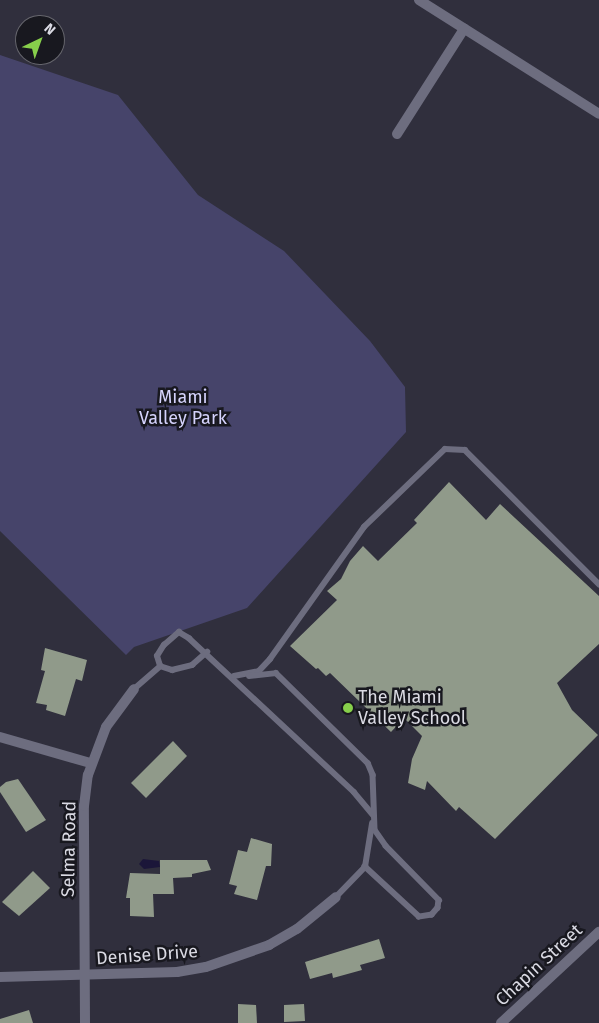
<!DOCTYPE html>
<html>
<head>
<meta charset="utf-8">
<style>
  body { margin:0 }
  #map { position:relative; width:599px; height:1023px; overflow:hidden; background:#302f3d; font-family:"Fira Sans",sans-serif }
  div>[style] { position:absolute }
  .green>* { inset:0; background:#46446a }
  .water>* { inset:0; background:#1b1639 }
  .building>* { inset:0; background:#909a8a }
  .service>* { height:5.5px; margin:-2.75px; padding:0 2.75px; transform-origin:2.75px; border-radius:2.75px; background:#6d6d7f }
  .minor>* { height:10px; margin:-5px; padding:0 5px; transform-origin:5px; border-radius:5px; background:#6d6d7f }
  .dots>* { width:14px; height:14px; translate:-50% -50%; box-sizing:border-box; border:2px solid #18181f; border-radius:50% }
  span { translate:-50% -50%; white-space:nowrap; text-align:center; line-height:1.15; -webkit-text-stroke:5px #18181f; paint-order:stroke }
  .park-label { font-size:18px; color:#d5d3fc }
  .poi-label { font-size:18px; color:#dadae3 }
  .left { translate:0 -50%; text-align:left }
  .street-label { font-size:18px; color:#dadae3 }
  .north { position:absolute; left:15px; top:15px; width:50px; height:50px; box-sizing:border-box; background:#18181f; border:1px solid #66666d; border-radius:50%; rotate:42deg; font-size:14px; font-weight:700; line-height:20px; text-align:center; color:#dadae3 }
  .north::after { content:''; display:block; margin:auto; width:18px; height:22px; background:#87cf4b; clip-path:polygon(50% 0,100% 100%,50% 72%,0 100%) }
</style>
</head>
<body>
<div id="map">
  <div class="green">
    <div style="clip-path:polygon(0 55px,118px 95px,198px 195px,284px 251px,370px 341px,405px 387px,406px 432px,247px 608px,134px 647px,126px 655px,0 531px)"></div>
  </div>
  <div class="water">
    <div style="clip-path:polygon(143px 859px,159px 861px,160px 867px,144px 869px,139px 864px)"></div>
  </div>
  <div class="building">
    <div style="clip-path:polygon(449px 482px,486px 520px,500px 504px,599px 596px,599px 644px,557px 683px,572px 710px,598px 735px,495px 839px,459px 807px,456px 811px,427px 781px,425px 790px,408px 783px,412px 759px,422px 736px,404px 718px,391px 732px,330px 673px,326px 676px,318px 668px,316px 669px,290px 646px,337px 600px,327px 591px,341px 579px,350px 561px,363px 546px,378px 561px,417px 523px,414px 520px)"></div>
    <div style="clip-path:polygon(45px 648px,87px 660px,82px 681px,76px 679px,65px 716px,46px 710px,47px 705px,36px 703px,45px 671px,41px 670px)"></div>
    <div style="clip-path:polygon(173px 741px,187px 756px,146px 798px,131px 783px)"></div>
    <div style="clip-path:polygon(18px 779px,46px 820px,26px 832px,0 792px,0 787px,6px 782px)"></div>
    <div style="clip-path:polygon(251px 838px,272px 844px,271px 866px,266px 866px,257px 900px,234px 894px,237px 886px,229px 884px,238px 850px,247px 852px)"></div>
    <div style="clip-path:polygon(160px 860px,207px 860px,211px 870px,192px 874px,192px 877px,173px 878px,174px 894px,153px 894px,154px 917px,130px 916px,130px 898px,126px 898px,130px 873px,160px 874px)"></div>
    <div style="clip-path:polygon(33px 871px,50px 888px,19px 916px,2px 902px)"></div>
    <div style="clip-path:polygon(379px 939px,385px 958px,360px 965px,362px 970px,333px 978px,332px 973px,310px 979px,305px 962px)"></div>
    <div style="clip-path:polygon(238px 1004px,256px 1005px,257px 1023px,238px 1023px)"></div>
    <div style="clip-path:polygon(304px 1004px,305px 1021px,284px 1022px,284px 1005px)"></div>
    <div style="clip-path:polygon(29px 1010px,33px 1023px,0 1023px,0 1019px)"></div>
  </div>
  <div class="service">
    <div style="left:160px;top:666px;width:10px;rotate:-107deg"></div>
    <div style="left:157px;top:656px;width:13px;rotate:-58deg"></div>
    <div style="left:164px;top:645px;width:20px;rotate:-41deg"></div>
    <div style="left:179px;top:632px;width:12px;rotate:31deg"></div>
    <div style="left:189px;top:638px;width:226px;rotate:43deg"></div>
    <div style="left:354px;top:792px;width:30px;rotate:50deg"></div>
    <div style="left:160px;top:666px;width:13px;rotate:18deg"></div>
    <div style="left:172px;top:670px;width:21px;rotate:-14deg"></div>
    <div style="left:192px;top:665px;width:20px;rotate:-41deg"></div>
    <div style="left:234px;top:676px;width:25px;rotate:-11deg"></div>
    <div style="left:259px;top:671px;width:16px;rotate:-47deg"></div>
    <div style="left:270px;top:659px;width:162px;rotate:-54.5deg"></div>
    <div style="left:364px;top:527px;width:112px;rotate:-43.9deg"></div>
    <div style="left:445px;top:449px;width:20px;rotate:3deg"></div>
    <div style="left:465px;top:450px;width:190px;rotate:45deg"></div>
    <div style="left:249px;top:676px;width:27px;rotate:-6deg"></div>
    <div style="left:276px;top:673px;width:129px;rotate:44.4deg"></div>
    <div style="left:368px;top:763px;width:13px;rotate:67deg"></div>
    <div style="left:373px;top:775px;width:55px;rotate:87.9deg"></div>
    <div style="left:375px;top:830px;width:19px;rotate:55deg"></div>
    <div style="left:386px;top:846px;width:76px;rotate:45.5deg"></div>
    <div style="left:439px;top:900px;width:8px;rotate:97deg"></div>
    <div style="left:438px;top:908px;width:9px;rotate:131deg"></div>
    <div style="left:432px;top:915px;width:13px;rotate:171deg"></div>
    <div style="left:419px;top:917px;width:74px;rotate:-137.2deg"></div>
    <div style="left:134px;top:689px;width:35px;rotate:-41deg"></div>
    <div style="left:336px;top:897px;width:42px;rotate:-46deg"></div>
    <div style="left:365px;top:867px;width:44px;rotate:-80.8deg"></div>
  </div>
  <div class="minor">
    <div style="left:419px;top:0;width:213px;rotate:32.3deg"></div>
    <div style="left:397px;top:134px;width:125px;rotate:-57.5deg"></div>
    <div style="left:0;top:737px;width:94px;rotate:16.1deg"></div>
    <div style="left:0;top:977px;width:177px;rotate:-1.6deg"></div>
    <div style="left:177px;top:972px;width:29px;rotate:-10deg"></div>
    <div style="left:206px;top:967px;width:67px;rotate:-19.2deg"></div>
    <div style="left:269px;top:945px;width:32px;rotate:-30deg"></div>
    <div style="left:297px;top:929px;width:50px;rotate:-39.4deg"></div>
    <div style="left:85px;top:1023px;width:217px;rotate:-90.3deg"></div>
    <div style="left:84px;top:806px;width:31px;rotate:-83deg"></div>
    <div style="left:88px;top:775px;width:51px;rotate:-69.4deg"></div>
    <div style="left:106px;top:727px;width:47px;rotate:-53.6deg"></div>
    <div style="left:501px;top:1023px;width:134px;rotate:-42.9deg"></div>
  </div>
  <div class="dots">
    <div style="left:348px;top:708px;background:#87cf4b"></div>
  </div>
  <div class="park-label">
    <span style="left:183px;top:408px">Miami<br>Valley Park</span>
  </div>
  <div class="poi-label">
    <span class="left" style="left:358px;top:708px">The Miami<br>Valley School</span>
  </div>
  <div class="street-label">
    <span style="left:69px;top:849px;rotate:-89deg">Selma Road</span>
    <span style="left:147px;top:955px;rotate:-4deg">Denise Drive</span>
    <span style="left:539px;top:965px;rotate:-43deg">Chapin Street</span>
  </div>
  <div class="north">N</div>
</div>
</body>
</html>
